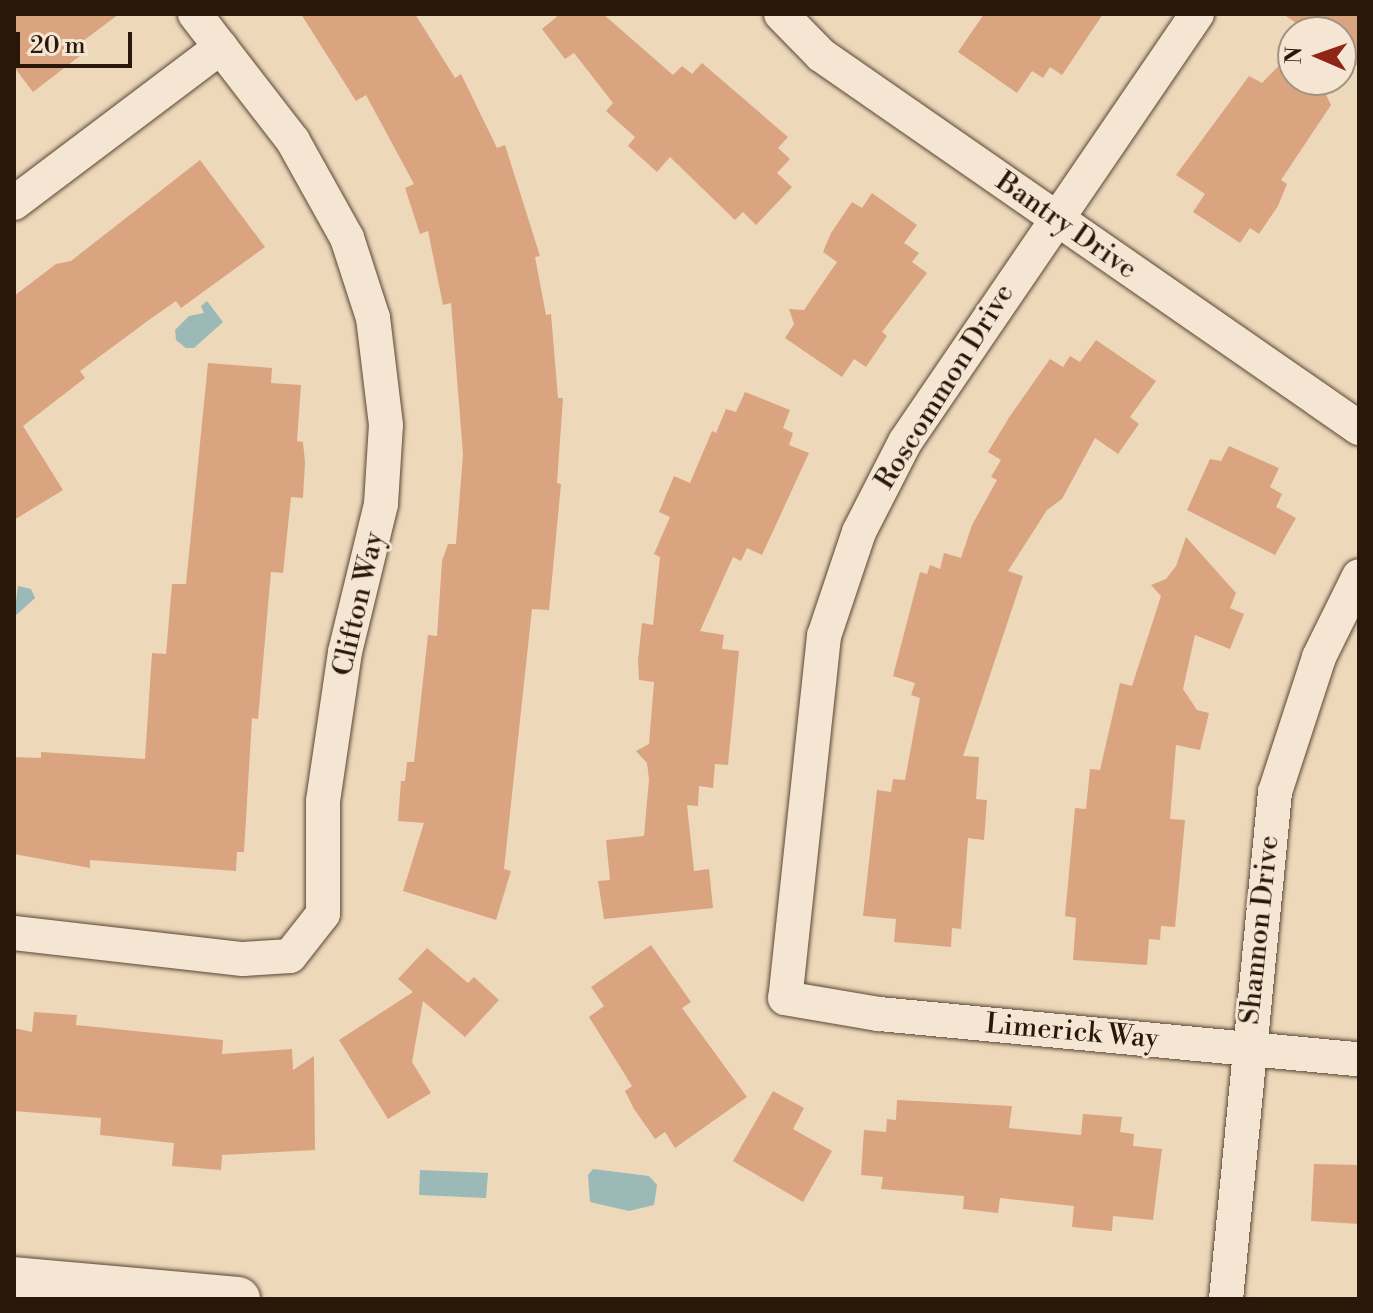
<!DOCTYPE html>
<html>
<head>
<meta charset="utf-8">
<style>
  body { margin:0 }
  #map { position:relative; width:1373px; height:1313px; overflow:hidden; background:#eed8ba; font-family:"Libre Bodoni",serif }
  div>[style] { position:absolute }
  .water>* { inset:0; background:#9bb9b6 }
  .building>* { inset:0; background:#daa481 }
  .roads { filter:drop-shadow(0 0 2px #5a4736) drop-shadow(0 0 2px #5a4736) }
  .street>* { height:34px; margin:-17px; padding:0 17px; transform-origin:17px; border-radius:17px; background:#f4e6d2 }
  .secondary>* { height:44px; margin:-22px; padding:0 22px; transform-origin:22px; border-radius:22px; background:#f4e6d2 }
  span { translate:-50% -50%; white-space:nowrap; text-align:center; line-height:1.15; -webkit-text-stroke:6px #f4e6d2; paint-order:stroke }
  .street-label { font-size:28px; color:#29170a }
  .frame { position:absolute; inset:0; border:16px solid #29170a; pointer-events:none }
  .north { position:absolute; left:1277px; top:16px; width:80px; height:80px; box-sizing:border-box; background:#f4e6d2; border:2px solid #a39382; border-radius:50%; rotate:272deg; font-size:22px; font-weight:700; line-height:32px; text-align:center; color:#29170a }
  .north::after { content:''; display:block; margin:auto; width:28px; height:36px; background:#8f2418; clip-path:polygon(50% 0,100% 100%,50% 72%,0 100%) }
  .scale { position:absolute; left:16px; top:32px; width:116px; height:36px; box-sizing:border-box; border:4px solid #29170a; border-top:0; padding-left:10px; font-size:24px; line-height:28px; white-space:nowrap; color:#29170a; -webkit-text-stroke:6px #f4e6d2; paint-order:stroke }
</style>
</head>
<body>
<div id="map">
  <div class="water">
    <div style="clip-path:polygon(207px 301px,223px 322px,194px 348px,186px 348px,176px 340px,175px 330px,189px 316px,204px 313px,201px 306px)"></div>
    <div style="clip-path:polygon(18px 586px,31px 589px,35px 598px,14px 617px)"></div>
    <div style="clip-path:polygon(593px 1169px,649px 1176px,657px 1185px,654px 1205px,629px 1211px,590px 1202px,588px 1175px)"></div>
    <div style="clip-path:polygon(420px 1170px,488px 1173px,486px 1198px,419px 1195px)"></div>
  </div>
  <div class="building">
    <div style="clip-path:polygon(14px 14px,119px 14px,79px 44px,85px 52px,33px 92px,14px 67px)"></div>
    <div style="clip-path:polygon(301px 14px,415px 14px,455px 78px,461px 74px,497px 148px,505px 145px,540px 256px,535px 257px,546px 315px,551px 314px,558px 398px,563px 398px,557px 483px,561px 484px,549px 610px,532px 609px,504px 869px,511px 871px,496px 920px,403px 891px,424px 823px,398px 821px,401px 781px,405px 781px,407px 762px,414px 762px,428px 635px,437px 636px,442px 561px,448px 544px,456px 544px,463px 454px,451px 303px,443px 305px,428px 231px,420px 234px,405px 188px,414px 184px,366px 95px,356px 101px)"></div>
    <div style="clip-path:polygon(560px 14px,603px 14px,673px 75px,682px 66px,692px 74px,702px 63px,788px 137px,778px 148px,790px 159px,777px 173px,792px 187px,756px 225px,743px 212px,735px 220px,670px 157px,657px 172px,628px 146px,635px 137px,606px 111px,613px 103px,574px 53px,565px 59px,542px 29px)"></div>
    <div style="clip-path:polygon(984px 14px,1103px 14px,1062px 75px,1050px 67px,1043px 78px,1032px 71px,1017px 93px,958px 52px)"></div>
    <div style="clip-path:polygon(1283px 14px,1359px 14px,1359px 67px,1341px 54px,1341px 32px,1309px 32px)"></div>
    <div style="clip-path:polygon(1293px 51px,1293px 80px,1319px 80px,1331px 105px,1281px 180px,1287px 184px,1278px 206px,1259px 234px,1250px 228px,1240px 243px,1193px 212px,1205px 194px,1176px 175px,1249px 76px,1262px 83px)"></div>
    <div style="clip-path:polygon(200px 160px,265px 247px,181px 308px,176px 301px,153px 317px,80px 371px,85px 378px,23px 426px,63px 490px,14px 520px,14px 296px,56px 264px,71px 261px)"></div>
    <div style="clip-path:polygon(872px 193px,917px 225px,904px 243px,919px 253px,912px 262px,927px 273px,882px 332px,887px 336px,866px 367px,854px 359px,842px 377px,785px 338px,794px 324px,789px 309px,804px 310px,837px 262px,823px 252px,831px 233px,852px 202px,862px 208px)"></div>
    <div style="clip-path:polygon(1096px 340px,1156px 381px,1130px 417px,1139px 424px,1118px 454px,1095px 438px,1062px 499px,1047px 510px,1008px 571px,1023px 576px,963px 756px,979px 757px,976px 799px,987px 800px,984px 840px,968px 838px,961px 929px,952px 928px,951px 947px,894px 942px,896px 919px,863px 916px,877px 790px,891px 792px,893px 779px,905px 780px,920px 698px,911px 695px,915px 683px,893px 676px,920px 572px,927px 574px,930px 565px,940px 569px,944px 553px,961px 558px,972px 525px,997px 480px,991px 477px,1001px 460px,988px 452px,1010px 416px,1050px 359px,1063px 367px,1070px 356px,1080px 362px)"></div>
    <div style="clip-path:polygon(208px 363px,272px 368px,271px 383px,301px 385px,297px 441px,303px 442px,305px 462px,303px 498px,291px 497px,283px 573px,271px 572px,258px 719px,252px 718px,244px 852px,237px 852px,236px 871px,90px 860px,90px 868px,14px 854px,14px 757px,41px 758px,41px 752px,145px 759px,152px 653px,166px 654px,172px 584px,186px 584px)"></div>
    <div style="clip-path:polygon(745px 392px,790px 410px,783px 428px,793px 433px,789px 445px,809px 453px,762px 555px,747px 548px,741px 561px,733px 557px,700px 631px,724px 635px,722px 649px,739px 651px,728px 765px,715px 764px,713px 788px,699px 786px,698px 806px,687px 805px,694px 871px,709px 869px,713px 908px,604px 919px,598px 881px,610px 880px,606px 840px,644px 836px,649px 779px,647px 763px,636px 751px,649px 744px,654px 682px,639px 680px,638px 660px,642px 623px,653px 625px,660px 557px,654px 554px,670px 517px,659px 512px,674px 476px,690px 483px,712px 431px,716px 433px,726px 409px,736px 412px)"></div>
    <div style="clip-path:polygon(1229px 446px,1279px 468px,1270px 487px,1282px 494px,1276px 507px,1296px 518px,1275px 555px,1187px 510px,1210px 459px,1221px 461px)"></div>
    <div style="clip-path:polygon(1186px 537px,1236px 593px,1230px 608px,1244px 614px,1230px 649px,1195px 635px,1183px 689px,1197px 710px,1209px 713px,1200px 750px,1176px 745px,1170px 819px,1185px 820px,1175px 927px,1161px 926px,1160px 940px,1149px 939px,1147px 965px,1073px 960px,1076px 918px,1065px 916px,1075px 808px,1086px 809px,1090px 769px,1100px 770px,1120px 683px,1132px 686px,1161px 596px,1151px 585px,1166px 579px,1176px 566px)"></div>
    <div style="clip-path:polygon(651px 945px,691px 1002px,682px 1008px,747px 1097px,675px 1148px,665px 1132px,655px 1139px,634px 1109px,625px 1091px,632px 1086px,589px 1017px,604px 1006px,591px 987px)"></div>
    <div style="clip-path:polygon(427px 948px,468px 983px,474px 977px,499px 1000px,465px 1037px,423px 1001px,412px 1062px,431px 1093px,388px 1119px,339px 1040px,413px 992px,398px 979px)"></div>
    <div style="clip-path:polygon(34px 1012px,77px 1015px,76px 1025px,223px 1040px,222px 1054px,292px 1049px,293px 1070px,314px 1056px,315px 1150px,222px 1155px,221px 1170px,172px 1166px,174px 1143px,100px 1135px,101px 1118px,14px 1111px,14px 1028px,32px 1032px)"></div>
    <div style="clip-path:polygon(773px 1091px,804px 1108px,793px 1129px,832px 1151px,803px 1202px,733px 1161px)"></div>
    <div style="clip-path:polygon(897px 1100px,1012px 1106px,1009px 1128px,1081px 1135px,1083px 1114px,1122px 1117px,1120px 1132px,1134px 1134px,1133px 1146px,1162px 1149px,1153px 1220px,1113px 1216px,1112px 1231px,1072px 1227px,1074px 1206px,1000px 1198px,998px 1213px,963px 1209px,964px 1196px,881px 1189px,883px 1177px,861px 1175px,864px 1130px,886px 1132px,887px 1119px,896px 1120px)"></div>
    <div style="clip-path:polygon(1314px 1164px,1359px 1165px,1359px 1224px,1311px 1221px)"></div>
  </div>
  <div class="roads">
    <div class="street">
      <div style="left:781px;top:14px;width:57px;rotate:45.7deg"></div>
      <div style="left:821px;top:55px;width:655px;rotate:34.73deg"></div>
      <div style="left:1197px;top:14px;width:518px;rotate:124.3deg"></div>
      <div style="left:905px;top:442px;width:101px;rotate:117.1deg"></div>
      <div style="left:859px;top:532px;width:110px;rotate:108.6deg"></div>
      <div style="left:824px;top:636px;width:364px;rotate:96.1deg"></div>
      <div style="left:785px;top:998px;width:95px;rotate:9.7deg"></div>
      <div style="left:879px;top:1014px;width:482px;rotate:5.4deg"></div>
      <div style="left:14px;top:203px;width:259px;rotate:-37deg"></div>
      <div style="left:14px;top:933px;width:230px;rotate:6.5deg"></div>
      <div style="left:243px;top:959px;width:47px;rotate:-3.7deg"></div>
      <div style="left:290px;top:956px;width:53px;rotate:-51.8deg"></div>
      <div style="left:323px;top:914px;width:113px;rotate:-90deg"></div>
      <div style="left:323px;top:801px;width:151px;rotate:-81.6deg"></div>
      <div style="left:345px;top:652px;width:152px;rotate:-76.3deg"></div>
      <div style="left:381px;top:504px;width:79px;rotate:-86.4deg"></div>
      <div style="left:386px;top:425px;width:108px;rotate:-96.9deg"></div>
      <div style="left:373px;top:318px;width:84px;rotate:-108deg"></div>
      <div style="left:347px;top:238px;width:111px;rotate:-119.1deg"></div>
      <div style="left:293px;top:141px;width:160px;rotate:-127.7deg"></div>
      <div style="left:1226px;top:1299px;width:509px;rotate:-84.48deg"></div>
      <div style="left:1275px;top:792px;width:142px;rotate:-71.9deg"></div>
      <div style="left:1319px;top:657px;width:90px;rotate:-63.7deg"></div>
    </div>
    <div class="secondary">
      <div style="left:14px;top:1279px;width:225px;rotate:5.1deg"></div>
    </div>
  </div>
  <div class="street-label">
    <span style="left:1066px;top:226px;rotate:35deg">Bantry Drive</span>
    <span style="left:945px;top:387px;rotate:-58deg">Roscommon Drive</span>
    <span style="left:359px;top:604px;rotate:-77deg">Clifton Way</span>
    <span style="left:1260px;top:930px;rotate:-84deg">Shannon Drive</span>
    <span style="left:1072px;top:1032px;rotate:5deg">Limerick Way</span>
  </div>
  <div class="frame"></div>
  <div class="north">N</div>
  <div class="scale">20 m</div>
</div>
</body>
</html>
